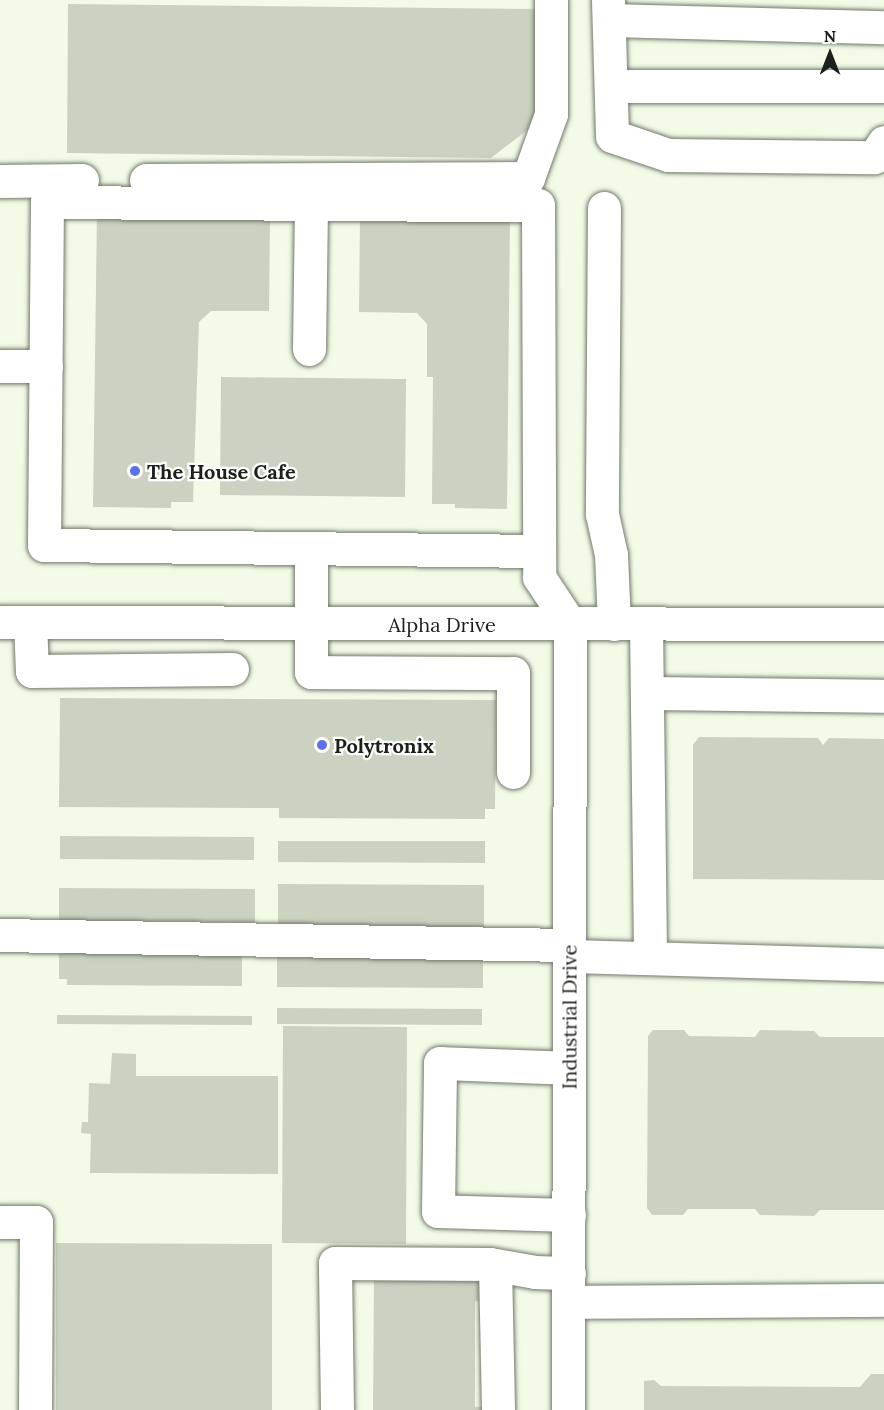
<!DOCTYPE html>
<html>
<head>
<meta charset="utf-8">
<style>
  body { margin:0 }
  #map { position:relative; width:884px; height:1410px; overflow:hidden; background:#f2fae8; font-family:Lora,serif }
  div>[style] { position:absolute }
  .building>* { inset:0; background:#cbd2c1 }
  .roads { filter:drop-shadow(0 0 2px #73796a) drop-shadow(0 0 2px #73796a) }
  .minor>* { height:33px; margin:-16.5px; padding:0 16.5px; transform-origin:16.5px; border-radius:16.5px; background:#fff }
  .dots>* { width:16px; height:16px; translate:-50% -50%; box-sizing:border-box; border:3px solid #fff; border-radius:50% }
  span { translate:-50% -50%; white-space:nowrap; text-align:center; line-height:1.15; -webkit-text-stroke:4.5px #fff; paint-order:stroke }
  .poi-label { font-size:20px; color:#1d201a; font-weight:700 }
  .left { translate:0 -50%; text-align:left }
  .street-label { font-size:20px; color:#1d201a }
  .north { position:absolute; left:800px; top:24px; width:60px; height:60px; -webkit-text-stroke:4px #fff; paint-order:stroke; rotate:0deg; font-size:16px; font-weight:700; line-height:24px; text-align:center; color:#1d201a }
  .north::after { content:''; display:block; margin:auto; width:21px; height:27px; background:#1d201a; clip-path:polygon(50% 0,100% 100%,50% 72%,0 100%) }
</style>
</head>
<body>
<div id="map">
  <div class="building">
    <div style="clip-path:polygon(68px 4px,540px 9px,539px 121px,491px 158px,67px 153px)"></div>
    <div style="clip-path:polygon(97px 213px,270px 215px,269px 311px,211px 311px,199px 322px,193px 502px,171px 502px,171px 508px,93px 507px)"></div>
    <div style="clip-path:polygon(360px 213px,510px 214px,507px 509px,455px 508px,455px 504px,432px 504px,433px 377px,427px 377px,427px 324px,417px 313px,359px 312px)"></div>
    <div style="clip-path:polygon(221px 377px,406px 379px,405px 497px,220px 495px)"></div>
    <div style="clip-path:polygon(60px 698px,496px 700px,495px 809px,485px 809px,485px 819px,279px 818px,279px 808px,59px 807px)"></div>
    <div style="clip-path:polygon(699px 737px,818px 738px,823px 745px,829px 738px,884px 739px,884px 880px,693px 879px,693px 745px)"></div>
    <div style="clip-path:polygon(60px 836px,254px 837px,254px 860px,60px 859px)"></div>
    <div style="clip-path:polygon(278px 841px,485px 841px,485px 863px,278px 862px)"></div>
    <div style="clip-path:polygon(278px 884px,484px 885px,484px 930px,278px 929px)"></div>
    <div style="clip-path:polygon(59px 888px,255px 889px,255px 922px,59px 921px)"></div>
    <div style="clip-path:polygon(59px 952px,242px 953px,242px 986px,67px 985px,67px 979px,59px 979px)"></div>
    <div style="clip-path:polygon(277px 953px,483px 954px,483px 988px,277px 987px)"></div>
    <div style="clip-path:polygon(277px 1008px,482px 1009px,482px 1025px,277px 1024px)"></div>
    <div style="clip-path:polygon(57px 1015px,252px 1016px,252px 1025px,57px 1024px)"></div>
    <div style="clip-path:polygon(283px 1026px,407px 1027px,406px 1244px,282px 1243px)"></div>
    <div style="clip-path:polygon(653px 1030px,684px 1030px,689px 1036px,755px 1037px,760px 1030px,814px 1031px,820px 1037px,884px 1037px,884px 1210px,820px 1210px,814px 1216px,760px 1215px,755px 1209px,688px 1209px,683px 1215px,652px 1215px,647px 1208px,648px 1036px)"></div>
    <div style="clip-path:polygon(112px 1053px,136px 1054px,136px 1076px,278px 1076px,278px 1174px,90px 1173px,91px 1134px,81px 1133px,82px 1122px,88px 1122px,89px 1083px,110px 1084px)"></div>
    <div style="clip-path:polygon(56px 1243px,272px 1244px,272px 1410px,56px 1410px)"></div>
    <div style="clip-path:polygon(374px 1272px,484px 1272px,484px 1302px,475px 1301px,475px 1407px,483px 1407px,483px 1410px,373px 1410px)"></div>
    <div style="clip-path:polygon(871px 1374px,884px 1374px,884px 1410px,644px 1410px,644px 1381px,654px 1380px,661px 1386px,860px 1387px)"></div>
  </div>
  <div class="roads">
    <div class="minor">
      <div style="left:608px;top:0;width:136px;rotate:88.3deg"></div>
      <div style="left:612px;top:136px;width:59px;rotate:18.7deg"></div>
      <div style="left:668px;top:155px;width:206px;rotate:0.6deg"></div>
      <div style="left:874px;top:157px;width:18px;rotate:-56deg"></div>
      <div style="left:609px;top:20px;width:275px;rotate:1.5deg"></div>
      <div style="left:611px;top:86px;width:273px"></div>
      <div style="left:146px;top:180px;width:382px;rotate:-0.3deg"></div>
      <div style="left:528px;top:178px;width:68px;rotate:-70.2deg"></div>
      <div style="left:551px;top:114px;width:114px;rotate:-90deg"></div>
      <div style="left:0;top:181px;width:82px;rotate:-0.7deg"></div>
      <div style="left:604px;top:208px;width:306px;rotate:90.4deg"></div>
      <div style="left:602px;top:514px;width:42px;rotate:77.6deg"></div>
      <div style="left:611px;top:555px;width:69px;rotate:87.5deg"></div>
      <div style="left:309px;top:349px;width:146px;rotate:-89.2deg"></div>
      <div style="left:0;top:366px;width:46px"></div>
      <div style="left:311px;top:548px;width:124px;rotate:90deg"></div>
      <div style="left:311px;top:672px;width:202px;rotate:0.3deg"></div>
      <div style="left:513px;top:673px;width:99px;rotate:90deg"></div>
      <div style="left:539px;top:551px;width:495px;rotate:-179.3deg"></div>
      <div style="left:44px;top:545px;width:343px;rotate:-89.5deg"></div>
      <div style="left:47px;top:202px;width:491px;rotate:0.4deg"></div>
      <div style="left:538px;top:205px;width:372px;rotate:89.8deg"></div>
      <div style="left:539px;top:577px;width:56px;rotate:56.6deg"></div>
      <div style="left:570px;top:624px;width:786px;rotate:90.15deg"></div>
      <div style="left:0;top:622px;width:884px;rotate:0.13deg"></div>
      <div style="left:30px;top:622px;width:49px;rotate:87.7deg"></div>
      <div style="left:32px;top:671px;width:200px;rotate:-0.6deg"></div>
      <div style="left:646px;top:624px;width:334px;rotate:89.3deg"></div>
      <div style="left:647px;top:693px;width:237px;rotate:0.7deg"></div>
      <div style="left:0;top:935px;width:569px;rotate:1.01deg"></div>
      <div style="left:569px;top:956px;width:315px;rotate:1.6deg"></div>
      <div style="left:569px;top:1215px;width:131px;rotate:-178.3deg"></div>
      <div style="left:438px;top:1211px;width:148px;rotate:-89.2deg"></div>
      <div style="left:440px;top:1063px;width:129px;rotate:2.2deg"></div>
      <div style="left:0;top:1222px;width:36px"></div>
      <div style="left:36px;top:1222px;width:188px;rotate:90.3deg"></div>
      <div style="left:495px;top:1266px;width:144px;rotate:88.8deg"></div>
      <div style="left:568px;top:1302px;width:316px;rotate:-0.4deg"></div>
      <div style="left:337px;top:1410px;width:147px;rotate:-90.8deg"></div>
      <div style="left:335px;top:1263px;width:155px;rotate:0.4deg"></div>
      <div style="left:490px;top:1264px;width:46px;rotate:10.1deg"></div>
      <div style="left:535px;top:1272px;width:34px;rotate:2deg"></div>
    </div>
  </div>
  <div class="dots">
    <div style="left:135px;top:471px;background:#5e70e7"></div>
    <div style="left:322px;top:745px;background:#5e70e7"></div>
  </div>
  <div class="poi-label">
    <span class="left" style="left:147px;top:471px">The House Cafe</span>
    <span class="left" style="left:334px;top:745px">Polytronix</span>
  </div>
  <div class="street-label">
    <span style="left:442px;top:624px">Alpha Drive</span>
    <span style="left:569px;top:1017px;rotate:-90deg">Industrial Drive</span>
  </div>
  <div class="north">N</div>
</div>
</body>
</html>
